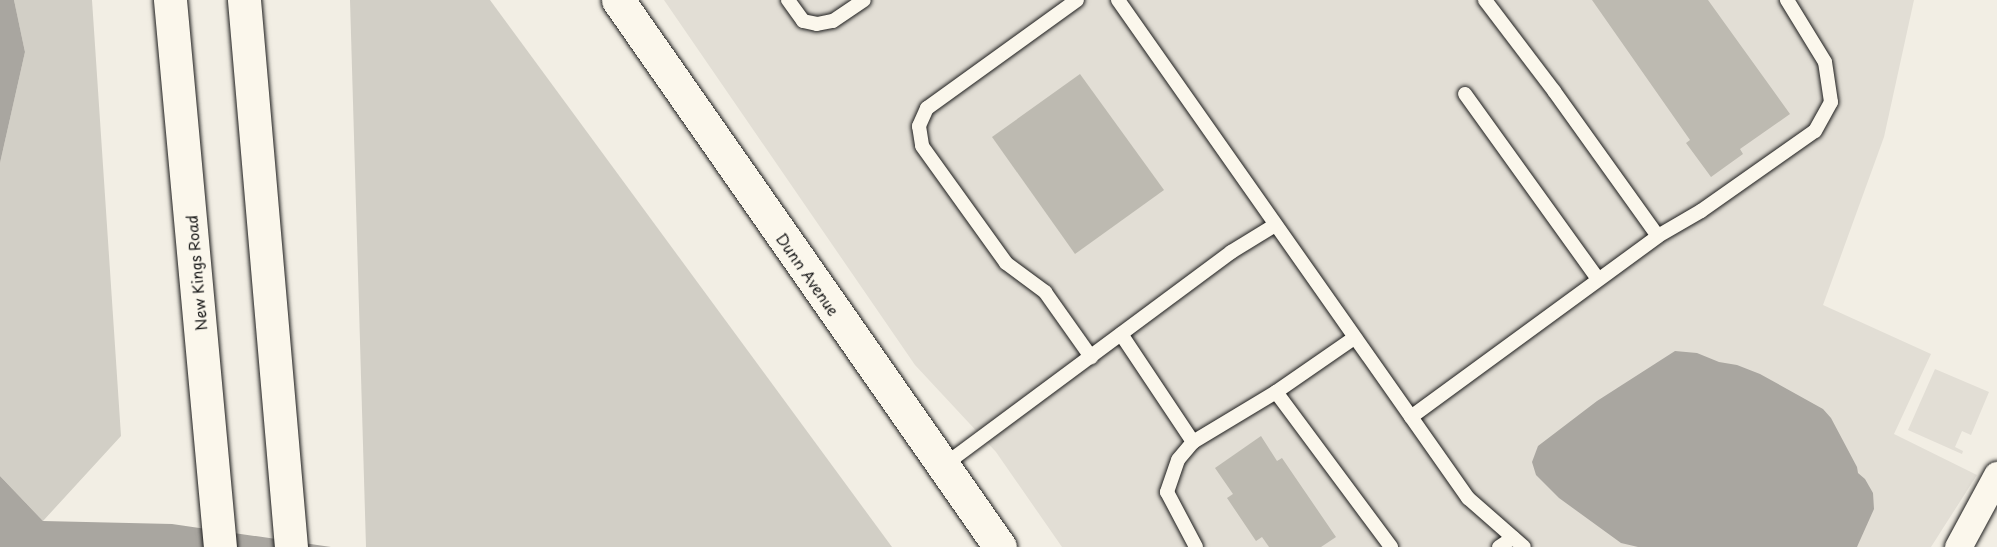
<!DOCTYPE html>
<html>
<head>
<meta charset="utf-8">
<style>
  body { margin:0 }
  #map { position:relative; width:1997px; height:547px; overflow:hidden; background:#f2eee4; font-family:"Playpen Sans",sans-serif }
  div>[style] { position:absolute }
  .built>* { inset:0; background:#e2ded5 }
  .green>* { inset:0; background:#d2cfc6 }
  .water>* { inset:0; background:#a9a6a0 }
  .building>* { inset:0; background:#bdbab1 }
  .roads { filter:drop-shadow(0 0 2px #1c1c1c) drop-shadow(0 0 2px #1c1c1c) }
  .lane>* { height:14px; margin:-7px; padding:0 7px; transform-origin:7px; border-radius:7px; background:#fbf7ec }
  .street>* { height:27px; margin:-13.5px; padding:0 13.5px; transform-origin:13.5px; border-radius:13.5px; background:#fbf7ec }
  .secondary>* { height:33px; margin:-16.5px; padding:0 16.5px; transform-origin:16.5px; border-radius:16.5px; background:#fbf7ec }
  .highway>* { height:33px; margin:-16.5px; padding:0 16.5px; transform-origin:16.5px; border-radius:16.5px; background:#fbf7ec }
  span { translate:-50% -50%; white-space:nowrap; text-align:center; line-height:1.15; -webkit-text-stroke:5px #fbf7ec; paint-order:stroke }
  .street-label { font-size:15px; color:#1c1c1c }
</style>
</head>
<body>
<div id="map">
  <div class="built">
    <div style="clip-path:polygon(664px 0,1914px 0,1884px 137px,1823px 305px,1931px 354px,1894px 434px,1977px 475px,1931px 547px,1062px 547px,996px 452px,915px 365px)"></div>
    <div style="clip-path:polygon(1935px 369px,1989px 392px,1971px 435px,1962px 431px,1955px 447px,1963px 451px,1962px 454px,1908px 430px)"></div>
  </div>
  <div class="green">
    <div style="clip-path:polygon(14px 0,92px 0,121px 436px,43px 521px,0 476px,0 163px,25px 52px)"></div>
    <div style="clip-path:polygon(350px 0,490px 0,892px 547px,366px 547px)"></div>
  </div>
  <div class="water">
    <div style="clip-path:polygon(0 0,14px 0,25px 52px,0 163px)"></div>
    <div style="clip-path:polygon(1675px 351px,1697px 353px,1719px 362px,1737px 365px,1760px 374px,1823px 409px,1831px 418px,1857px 467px,1858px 473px,1865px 479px,1873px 493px,1874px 509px,1857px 547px,1638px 547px,1621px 543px,1559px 498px,1536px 475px,1532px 462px,1538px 446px,1597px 401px)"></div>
    <div style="clip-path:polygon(0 476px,43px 521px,172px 524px,331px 547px,0 547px)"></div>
  </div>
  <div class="building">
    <div style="clip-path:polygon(1592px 0,1708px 0,1790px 114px,1740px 149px,1743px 154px,1711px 177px,1686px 143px,1690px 140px)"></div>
    <div style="clip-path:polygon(1080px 74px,1164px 190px,1075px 254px,992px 137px)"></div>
    <div style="clip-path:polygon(1261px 436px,1277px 461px,1282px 458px,1336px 537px,1321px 547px,1269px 547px,1262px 537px,1256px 541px,1227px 498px,1233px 494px,1215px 468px)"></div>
  </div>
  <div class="roads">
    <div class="lane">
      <div style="left:788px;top:0;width:26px;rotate:54deg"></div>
      <div style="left:803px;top:21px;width:14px;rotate:12deg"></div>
      <div style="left:817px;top:24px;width:16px;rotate:-11deg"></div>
      <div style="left:833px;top:21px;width:37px;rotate:-34deg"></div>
      <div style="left:1077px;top:0;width:185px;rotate:144.2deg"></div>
      <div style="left:927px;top:108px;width:20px;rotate:114deg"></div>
      <div style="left:919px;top:126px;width:20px;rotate:81deg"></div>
      <div style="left:922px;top:146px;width:144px;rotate:54.3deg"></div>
      <div style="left:1006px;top:263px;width:49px;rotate:36.6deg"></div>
      <div style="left:1045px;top:292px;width:80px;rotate:54.7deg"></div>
      <div style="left:1118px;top:0;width:609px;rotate:54.9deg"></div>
      <div style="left:1468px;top:498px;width:74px;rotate:41.2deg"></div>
      <div style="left:1485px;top:0;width:114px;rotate:52.8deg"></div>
      <div style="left:1554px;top:91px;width:178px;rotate:54.4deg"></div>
      <div style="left:1465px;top:94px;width:228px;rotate:54.3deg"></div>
      <div style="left:1121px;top:334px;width:130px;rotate:56.3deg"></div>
      <div style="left:1193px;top:442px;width:97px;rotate:-31.1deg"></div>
      <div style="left:1276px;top:392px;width:95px;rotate:-34.7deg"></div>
      <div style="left:1276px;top:392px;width:193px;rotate:53.4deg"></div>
      <div style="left:1411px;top:417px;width:306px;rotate:-36.2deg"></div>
      <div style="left:1658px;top:236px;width:50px;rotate:-30.2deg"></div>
      <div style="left:1701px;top:211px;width:139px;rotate:-35.1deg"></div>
      <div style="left:1815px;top:131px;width:33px;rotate:-61deg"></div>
      <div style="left:1831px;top:102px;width:40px;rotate:-98.5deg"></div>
      <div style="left:1825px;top:62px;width:73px;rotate:-121.5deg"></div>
      <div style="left:1193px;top:442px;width:23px;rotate:130deg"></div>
      <div style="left:1178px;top:460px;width:34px;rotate:109deg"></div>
      <div style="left:1167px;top:492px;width:62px;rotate:62.2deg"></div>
      <div style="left:943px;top:466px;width:359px;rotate:-36.6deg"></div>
      <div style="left:1231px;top:252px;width:52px;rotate:-31.5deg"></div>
      <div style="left:1499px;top:547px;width:17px;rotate:-33deg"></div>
    </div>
    <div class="street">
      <div style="left:1958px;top:547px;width:82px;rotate:-61.6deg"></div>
    </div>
    <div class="secondary">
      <div style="left:618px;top:0;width:667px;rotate:55.07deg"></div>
    </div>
    <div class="highway">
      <div style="left:170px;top:0;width:549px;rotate:84.78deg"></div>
      <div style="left:244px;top:0;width:549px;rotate:85.09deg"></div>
    </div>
  </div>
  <div class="street-label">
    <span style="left:196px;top:273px;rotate:-95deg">New Kings Road</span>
    <span style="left:808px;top:274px;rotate:55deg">Dunn Avenue</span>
  </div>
</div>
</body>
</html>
